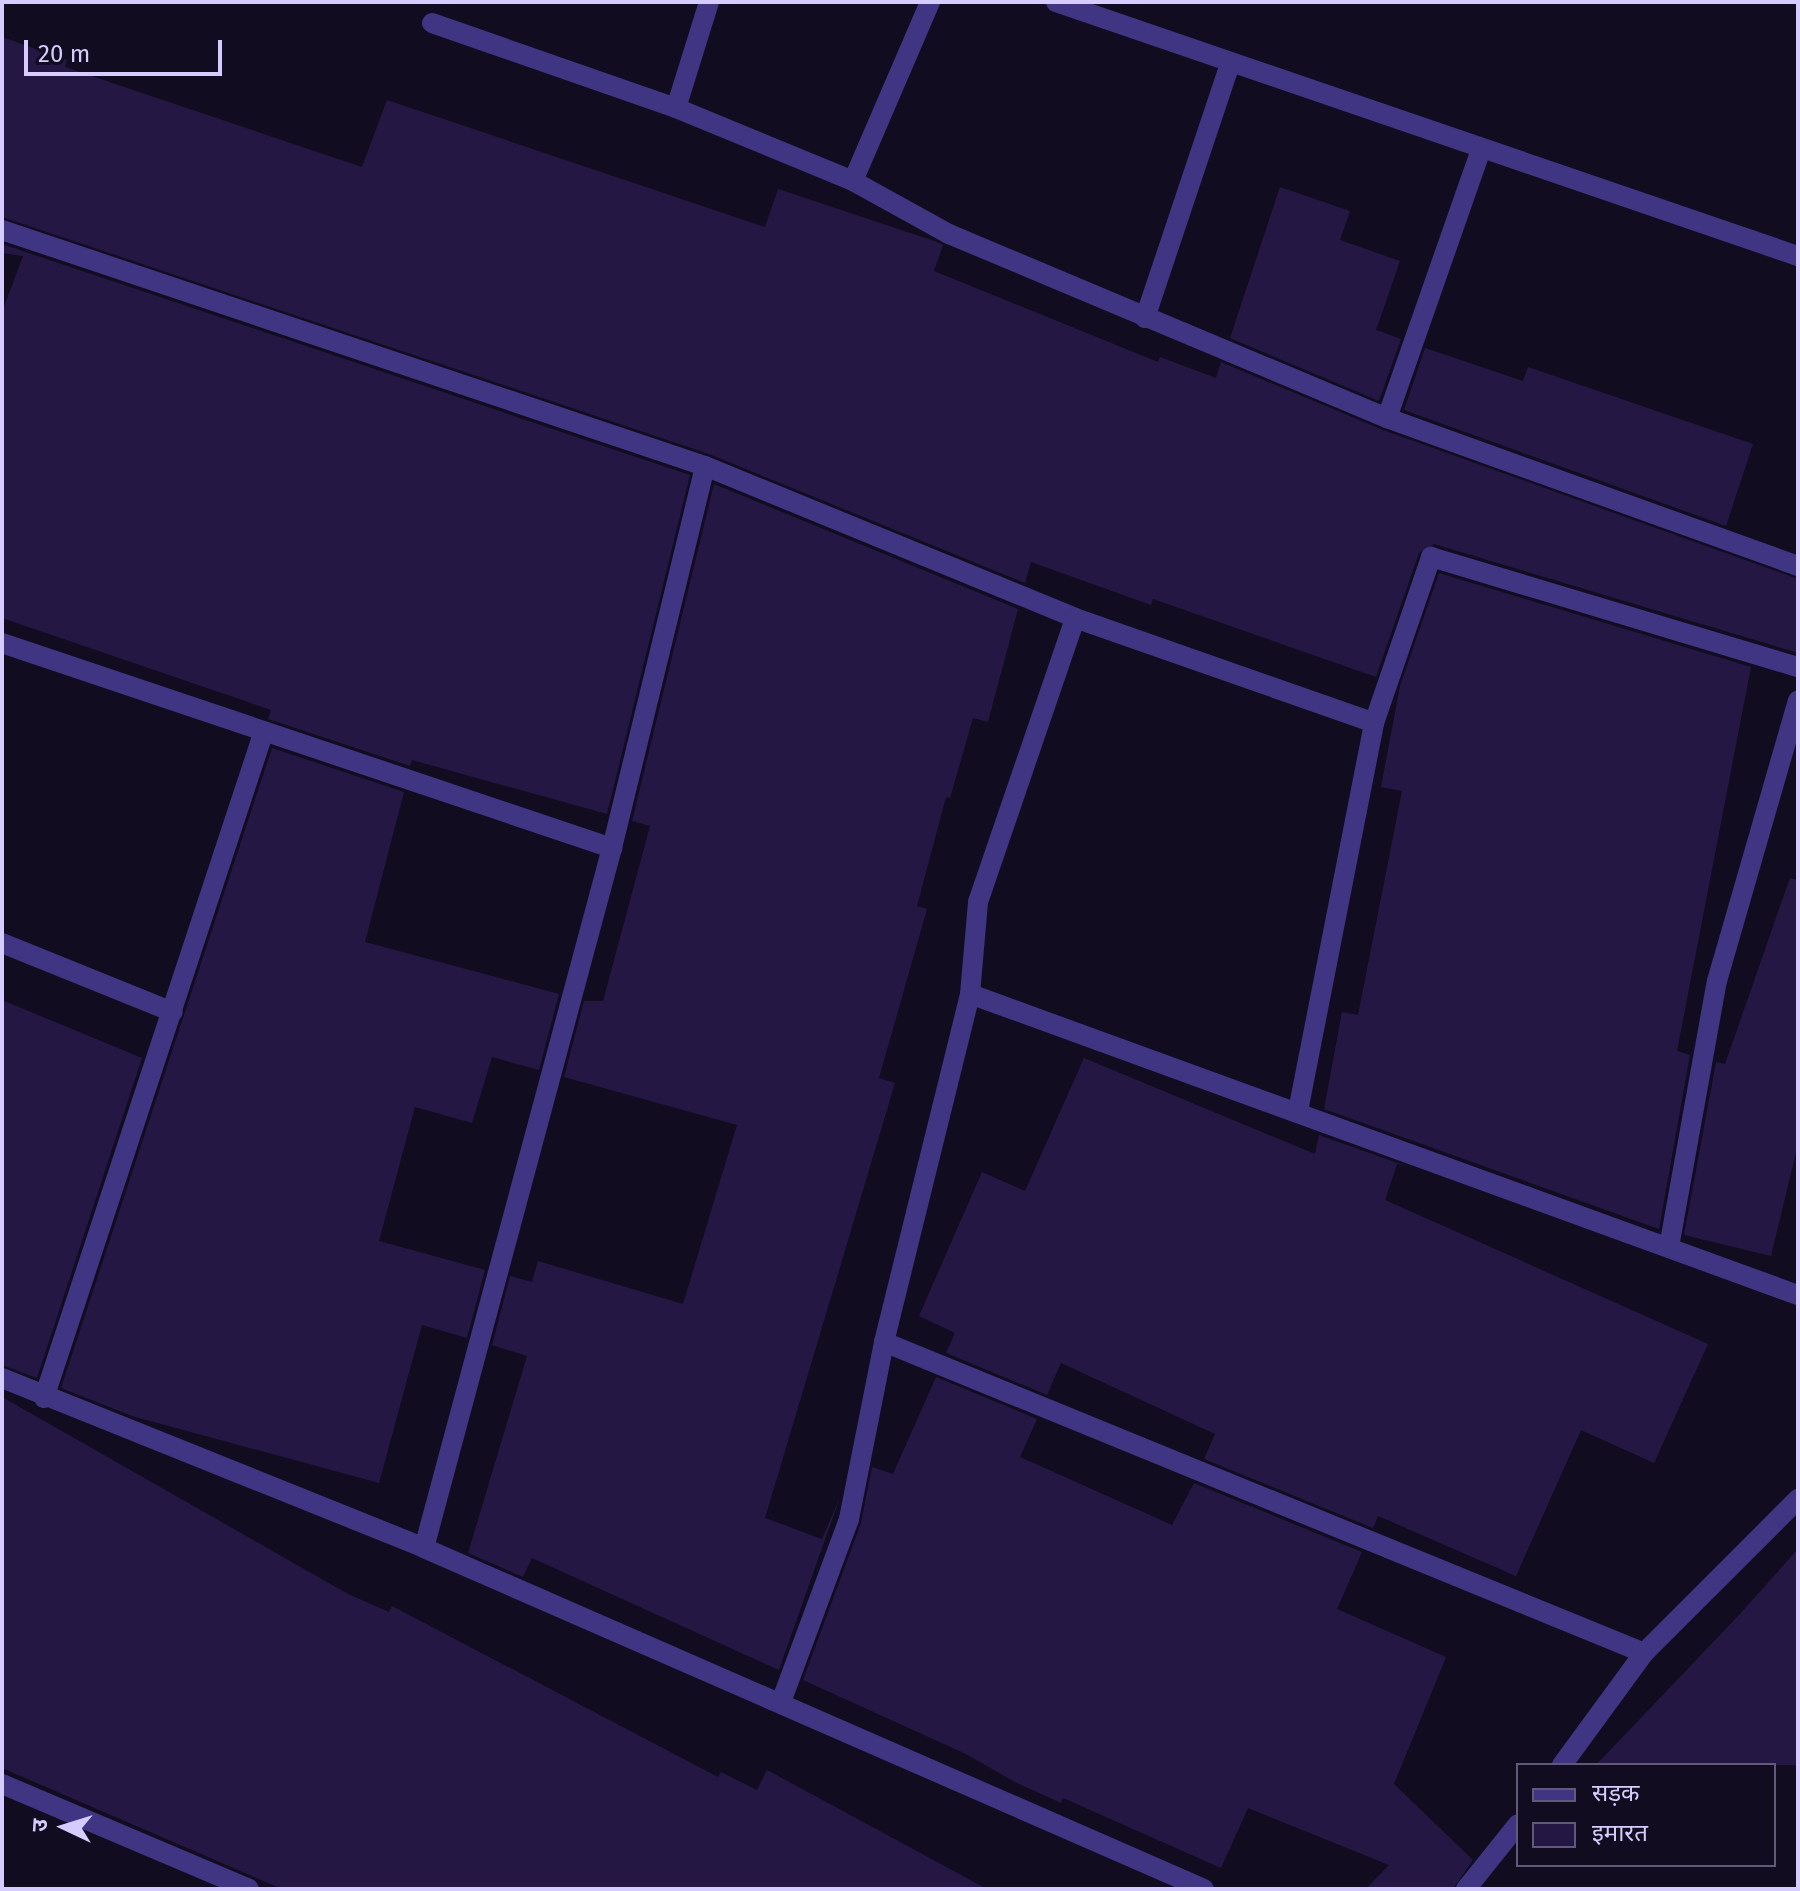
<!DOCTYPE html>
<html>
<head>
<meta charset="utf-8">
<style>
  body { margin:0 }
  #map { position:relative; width:1800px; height:1891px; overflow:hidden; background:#120c21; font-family:"Fira Sans","Noto Sans Devanagari",sans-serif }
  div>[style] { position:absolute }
  .building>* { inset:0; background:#251743 }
  .street>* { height:20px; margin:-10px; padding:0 10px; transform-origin:10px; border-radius:10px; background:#403582 }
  span { translate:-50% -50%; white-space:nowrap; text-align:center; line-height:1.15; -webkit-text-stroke:6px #120c21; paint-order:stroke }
  .frame { position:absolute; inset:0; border:4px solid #d7ccff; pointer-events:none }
  .legend { position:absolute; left:1516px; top:1763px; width:260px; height:104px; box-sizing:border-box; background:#120c21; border:2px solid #61597a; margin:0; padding:10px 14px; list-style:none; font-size:24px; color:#d7ccff }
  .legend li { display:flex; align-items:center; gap:16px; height:40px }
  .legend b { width:40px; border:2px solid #61597a }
  .north { position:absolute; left:24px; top:1787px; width:80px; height:80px; -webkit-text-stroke:6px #120c21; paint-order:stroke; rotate:274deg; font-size:22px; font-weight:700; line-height:32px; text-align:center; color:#d7ccff }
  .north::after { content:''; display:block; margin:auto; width:28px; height:36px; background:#d7ccff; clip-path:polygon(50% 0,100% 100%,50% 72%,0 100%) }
  .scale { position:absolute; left:24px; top:40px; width:198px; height:36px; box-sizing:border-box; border:4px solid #d7ccff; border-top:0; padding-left:10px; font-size:24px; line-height:28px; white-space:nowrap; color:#d7ccff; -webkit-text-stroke:6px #120c21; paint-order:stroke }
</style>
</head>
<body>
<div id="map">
  <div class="building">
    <div style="clip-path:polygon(2px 37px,67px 60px,65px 67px,362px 167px,387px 100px,765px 227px,778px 189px,937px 242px,943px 245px,934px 271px,1158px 362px,1160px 357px,1216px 378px,1221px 362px,1383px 430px,1798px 579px,1798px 653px,1434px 544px,1419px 553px,1376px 677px,1153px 599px,1151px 605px,1031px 562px,1025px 583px,709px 454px,2px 217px)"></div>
    <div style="clip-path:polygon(1280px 187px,1350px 211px,1340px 240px,1400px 261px,1376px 330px,1401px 339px,1379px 401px,1230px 338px)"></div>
    <div style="clip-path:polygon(2px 244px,690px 475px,607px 814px,412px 760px,410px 766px,268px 719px,271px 710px,2px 618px,2px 312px,23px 256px,2px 253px)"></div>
    <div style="clip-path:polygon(1425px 348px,1523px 381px,1528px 367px,1753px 444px,1726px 526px,1404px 410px)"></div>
    <div style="clip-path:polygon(714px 484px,1018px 609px,988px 722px,973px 718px,950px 798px,946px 797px,917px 906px,927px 909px,879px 1078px,895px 1083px,765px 1518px,822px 1539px,840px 1497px,779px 1670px,532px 1558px,523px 1577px,468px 1553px,527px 1356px,492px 1345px,510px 1276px,532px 1282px,538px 1261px,683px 1304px,737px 1125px,564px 1077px,584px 1001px,603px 1001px,650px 826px,632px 821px)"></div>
    <div style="clip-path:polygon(1439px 573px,1751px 667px,1677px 1051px,1690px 1055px,1659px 1229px,1324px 1109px,1342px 1012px,1358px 1015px,1402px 791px,1381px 787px,1400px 686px)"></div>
    <div style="clip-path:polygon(272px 748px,404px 792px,365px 942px,559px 994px,539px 1070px,492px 1057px,472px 1123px,415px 1107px,379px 1241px,485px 1270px,467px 1338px,422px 1325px,379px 1483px,132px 1416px,61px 1388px)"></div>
    <div style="clip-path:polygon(1790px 878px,1798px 880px,1798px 1144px,1771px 1256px,1684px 1235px,1716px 1062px,1725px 1064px)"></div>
    <div style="clip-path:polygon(2px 1000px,142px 1058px,37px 1378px,2px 1365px)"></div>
    <div style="clip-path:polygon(1084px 1058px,1315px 1154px,1319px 1135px,1406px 1166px,1397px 1164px,1385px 1200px,1708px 1344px,1654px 1463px,1581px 1430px,1516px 1576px,1378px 1516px,1373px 1528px,1204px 1459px,1215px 1434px,1061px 1363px,1047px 1395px,946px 1353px,955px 1333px,919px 1316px,982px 1172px,1025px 1191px)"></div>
    <div style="clip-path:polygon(936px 1377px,1037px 1419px,1020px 1457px,1172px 1525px,1194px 1483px,1362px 1552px,1337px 1609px,1446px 1657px,1394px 1784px,1473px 1860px,1453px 1889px,1366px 1889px,1389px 1865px,1248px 1808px,1221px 1868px,1063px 1798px,1061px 1803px,1015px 1782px,966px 1754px,803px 1680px,861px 1523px,872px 1467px,893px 1474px)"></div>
    <div style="clip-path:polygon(2px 1397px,348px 1594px,389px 1612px,392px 1606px,718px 1777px,721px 1772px,757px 1790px,767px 1770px,987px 1889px,282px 1889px,2px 1768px)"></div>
    <div style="clip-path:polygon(1798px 1549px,1798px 1765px,1596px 1765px,1739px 1615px)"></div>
  </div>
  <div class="street">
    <div style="left:1056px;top:2px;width:784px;rotate:18.9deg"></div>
    <div style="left:432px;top:23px;width:258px;rotate:19.2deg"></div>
    <div style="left:676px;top:108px;width:191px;rotate:22.4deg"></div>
    <div style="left:853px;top:181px;width:110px;rotate:28.9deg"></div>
    <div style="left:949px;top:234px;width:475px;rotate:22.8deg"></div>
    <div style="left:1387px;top:418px;width:437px;rotate:19.8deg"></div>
    <div style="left:676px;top:108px;width:111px;rotate:-72.7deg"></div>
    <div style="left:853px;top:181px;width:195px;rotate:-66.7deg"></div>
    <div style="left:2px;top:230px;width:742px;rotate:18.56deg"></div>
    <div style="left:705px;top:466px;width:400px;rotate:22.3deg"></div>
    <div style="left:1075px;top:618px;width:317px;rotate:19.3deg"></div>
    <div style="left:1145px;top:318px;width:268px;rotate:-71.5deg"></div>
    <div style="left:1387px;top:418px;width:285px;rotate:-70.7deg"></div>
    <div style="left:2px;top:643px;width:644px;rotate:18.58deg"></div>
    <div style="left:2px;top:943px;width:184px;rotate:22deg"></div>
    <div style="left:970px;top:994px;width:881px;rotate:19.98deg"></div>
    <div style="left:1298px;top:1111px;width:395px;rotate:-78.9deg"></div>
    <div style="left:1374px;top:723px;width:176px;rotate:-71deg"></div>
    <div style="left:1431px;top:557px;width:383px;rotate:16.7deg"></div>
    <div style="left:1669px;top:1247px;width:270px;rotate:-79.8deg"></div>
    <div style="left:1717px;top:981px;width:292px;rotate:-73.9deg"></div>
    <div style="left:884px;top:1342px;width:821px;rotate:22.25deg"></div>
    <div style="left:2px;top:1378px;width:455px;rotate:21.9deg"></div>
    <div style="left:424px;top:1548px;width:851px;rotate:23.61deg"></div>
    <div style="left:44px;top:1398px;width:702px;rotate:-71.75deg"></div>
    <div style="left:424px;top:1548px;width:725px;rotate:-74.97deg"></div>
    <div style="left:612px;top:848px;width:393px;rotate:-76.3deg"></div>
    <div style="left:781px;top:1702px;width:195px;rotate:-69.6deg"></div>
    <div style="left:849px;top:1519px;width:180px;rotate:-78.8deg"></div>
    <div style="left:884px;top:1342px;width:358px;rotate:-76.1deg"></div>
    <div style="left:970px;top:994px;width:92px;rotate:-85deg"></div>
    <div style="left:978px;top:902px;width:300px;rotate:-71.1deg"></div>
    <div style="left:1562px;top:1765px;width:139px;rotate:-53.8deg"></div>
    <div style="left:1644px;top:1653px;width:218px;rotate:-45deg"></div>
    <div style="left:2px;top:1784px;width:268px;rotate:23deg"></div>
    <div style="left:1466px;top:1889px;width:83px;rotate:-51.3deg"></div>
  </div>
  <div class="frame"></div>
  <ul class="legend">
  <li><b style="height:10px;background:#403582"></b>सड़क</li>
  <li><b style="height:22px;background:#251743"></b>इमारत</li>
  </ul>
  <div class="north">उ</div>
  <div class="scale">20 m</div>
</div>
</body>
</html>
